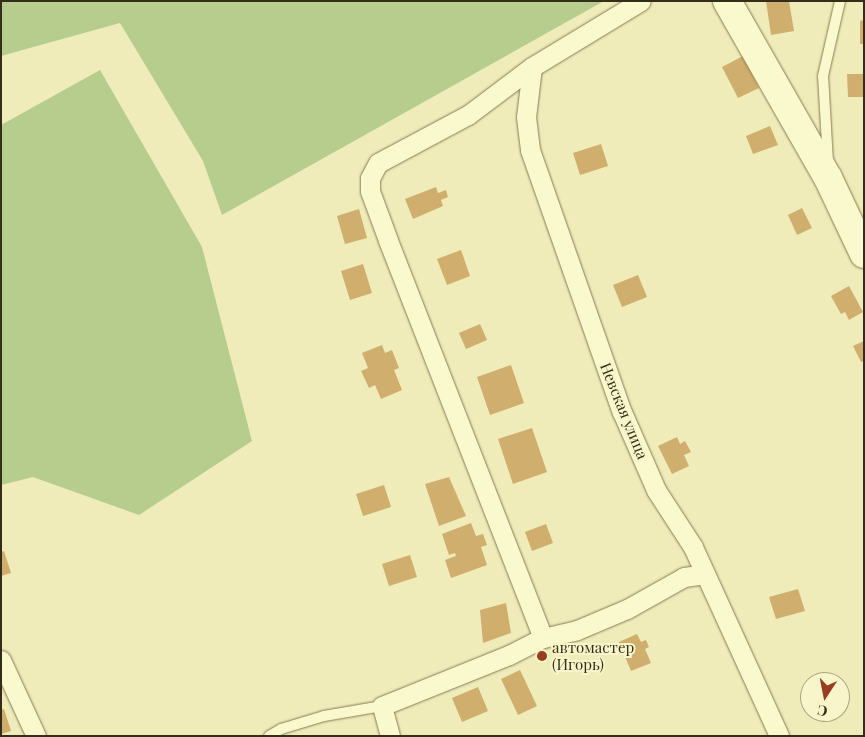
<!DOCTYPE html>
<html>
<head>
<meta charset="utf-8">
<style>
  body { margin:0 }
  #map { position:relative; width:865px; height:737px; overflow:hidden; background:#efecba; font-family:"Playfair Display",serif }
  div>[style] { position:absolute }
  .green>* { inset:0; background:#b6cd8e }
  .building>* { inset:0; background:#d0ae6d }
  .roads { filter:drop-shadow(0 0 1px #867b54) drop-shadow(0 0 1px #867b54) }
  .lane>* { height:10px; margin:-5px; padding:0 5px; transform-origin:5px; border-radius:5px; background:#faf8cd }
  .street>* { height:19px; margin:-9.5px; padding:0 9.5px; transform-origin:9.5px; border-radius:9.5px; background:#faf8cd }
  .secondary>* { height:28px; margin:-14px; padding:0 14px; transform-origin:14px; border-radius:14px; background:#faf8cd }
  .dots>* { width:14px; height:14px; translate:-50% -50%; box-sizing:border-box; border:2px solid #f7f5c9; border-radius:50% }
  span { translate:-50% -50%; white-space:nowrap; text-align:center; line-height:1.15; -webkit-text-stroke:4px #f7f5c9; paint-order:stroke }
  .street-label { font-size:15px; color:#342d1a }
  .poi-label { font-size:15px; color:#342d1a }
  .left { translate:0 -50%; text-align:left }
  .frame { position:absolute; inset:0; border:2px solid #342d1a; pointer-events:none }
  .north { position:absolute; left:800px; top:672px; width:50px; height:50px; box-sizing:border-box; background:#f7f5c9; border:1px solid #a9a583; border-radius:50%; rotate:191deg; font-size:14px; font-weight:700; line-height:20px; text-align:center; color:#342d1a }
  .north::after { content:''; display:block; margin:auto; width:18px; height:22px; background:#983d21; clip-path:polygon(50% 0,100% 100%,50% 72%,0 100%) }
</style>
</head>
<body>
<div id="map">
  <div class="green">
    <div style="clip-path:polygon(1px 1px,604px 1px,222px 215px,203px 161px,120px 23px,1px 56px)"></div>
    <div style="clip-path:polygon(100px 70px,202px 247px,252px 441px,139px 515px,33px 477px,1px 485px,1px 125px)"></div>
  </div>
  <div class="building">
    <div style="clip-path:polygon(766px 1px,789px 1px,794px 31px,771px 35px)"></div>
    <div style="clip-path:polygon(864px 20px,864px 44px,860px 44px,860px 21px)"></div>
    <div style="clip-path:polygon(743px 56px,759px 88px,738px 98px,722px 67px)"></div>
    <div style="clip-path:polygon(847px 74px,864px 74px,864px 97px,848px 97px)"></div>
    <div style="clip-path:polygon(770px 126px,778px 145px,753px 154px,746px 136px)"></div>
    <div style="clip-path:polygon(601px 144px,608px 166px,580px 175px,573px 153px)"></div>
    <div style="clip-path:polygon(436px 187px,438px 193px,446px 190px,448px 197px,441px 200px,443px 206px,413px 219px,405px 199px)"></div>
    <div style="clip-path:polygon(802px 208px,812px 228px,797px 235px,788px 215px)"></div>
    <div style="clip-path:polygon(359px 209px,367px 238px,345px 244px,337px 216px)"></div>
    <div style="clip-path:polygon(461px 250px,470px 276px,447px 285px,437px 259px)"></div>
    <div style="clip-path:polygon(363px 264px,372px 293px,350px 300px,341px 271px)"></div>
    <div style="clip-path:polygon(638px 275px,647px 297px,622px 307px,613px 285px)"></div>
    <div style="clip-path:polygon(849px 286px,863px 312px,849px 320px,845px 312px,841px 314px,831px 296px)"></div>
    <div style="clip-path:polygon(480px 324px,487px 340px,466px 349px,459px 333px)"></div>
    <div style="clip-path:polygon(864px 341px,864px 361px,861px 362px,853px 346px)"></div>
    <div style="clip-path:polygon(382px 345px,385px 353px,392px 350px,399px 368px,394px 370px,402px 390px,381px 399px,375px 385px,369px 388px,361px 371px,368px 368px,362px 353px)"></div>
    <div style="clip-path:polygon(511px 365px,524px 403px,490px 415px,477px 377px)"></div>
    <div style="clip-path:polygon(532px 428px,547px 472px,513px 484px,498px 439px)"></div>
    <div style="clip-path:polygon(677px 437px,680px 444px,685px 441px,691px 452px,684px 455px,689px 466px,672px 474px,658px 446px)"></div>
    <div style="clip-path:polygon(449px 477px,466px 516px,439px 526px,425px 484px)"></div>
    <div style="clip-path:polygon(384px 485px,391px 507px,363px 516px,356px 494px)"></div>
    <div style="clip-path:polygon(471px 523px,476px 536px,483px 534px,487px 545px,481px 547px,487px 565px,451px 578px,445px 560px,456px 556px,455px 553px,449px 555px,442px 534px)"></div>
    <div style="clip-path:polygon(546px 524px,553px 543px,532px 551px,525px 532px)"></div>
    <div style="clip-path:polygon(4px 551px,11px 573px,1px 576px,1px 552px)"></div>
    <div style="clip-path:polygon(410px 555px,417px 577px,389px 586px,382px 564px)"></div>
    <div style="clip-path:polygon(798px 589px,805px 611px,776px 619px,769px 597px)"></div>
    <div style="clip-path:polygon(506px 603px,511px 633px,483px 643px,480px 610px)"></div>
    <div style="clip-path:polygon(637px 634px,641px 642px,646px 640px,649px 647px,645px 649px,651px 663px,631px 671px,619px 642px)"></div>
    <div style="clip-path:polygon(520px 670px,537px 706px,518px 715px,501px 679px)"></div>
    <div style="clip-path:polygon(478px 687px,488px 711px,462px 722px,452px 698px)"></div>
    <div style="clip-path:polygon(4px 709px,11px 731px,1px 734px,1px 710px)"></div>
  </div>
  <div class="roads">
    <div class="lane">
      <div style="left:828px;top:162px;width:86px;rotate:-93.3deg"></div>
      <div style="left:823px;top:76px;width:77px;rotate:-77.2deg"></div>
      <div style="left:269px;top:736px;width:14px;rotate:-30deg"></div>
      <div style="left:281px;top:729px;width:45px;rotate:-16.8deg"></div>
      <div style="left:324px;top:716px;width:59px;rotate:-9.8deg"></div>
    </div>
    <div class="street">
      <div style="left:532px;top:67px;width:50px;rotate:96.8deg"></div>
      <div style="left:526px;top:117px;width:33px;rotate:83deg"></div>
      <div style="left:530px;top:150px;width:278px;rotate:70.7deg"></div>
      <div style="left:622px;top:412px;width:85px;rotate:66.4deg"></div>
      <div style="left:656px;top:490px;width:68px;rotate:57deg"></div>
      <div style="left:693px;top:547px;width:208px;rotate:65.5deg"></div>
      <div style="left:543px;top:638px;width:427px;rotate:-111.3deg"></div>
      <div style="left:388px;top:240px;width:52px;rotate:-110.2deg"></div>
      <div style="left:370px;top:191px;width:13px;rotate:-90deg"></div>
      <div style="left:370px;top:178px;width:17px;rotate:-62deg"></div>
      <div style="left:378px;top:163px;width:102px;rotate:-28.1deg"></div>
      <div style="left:468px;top:115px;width:80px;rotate:-36.9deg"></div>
      <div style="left:532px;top:67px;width:127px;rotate:-31.2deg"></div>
      <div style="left:1px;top:660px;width:84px;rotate:65.3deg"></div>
      <div style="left:390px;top:736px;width:31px;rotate:-105deg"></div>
      <div style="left:382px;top:706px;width:137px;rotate:-21.9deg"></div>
      <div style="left:509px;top:655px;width:38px;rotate:-27deg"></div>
      <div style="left:543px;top:638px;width:35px;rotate:-13deg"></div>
      <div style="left:577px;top:630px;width:54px;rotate:-22.8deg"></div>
      <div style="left:627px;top:609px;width:65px;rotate:-29.3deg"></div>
      <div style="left:684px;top:577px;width:21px;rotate:-8deg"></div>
    </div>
    <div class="secondary">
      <div style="left:727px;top:1px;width:204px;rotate:60.3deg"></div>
      <div style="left:828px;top:178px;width:84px;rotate:64.7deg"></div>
    </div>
  </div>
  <div class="dots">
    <div style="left:542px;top:656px;background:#983d21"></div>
  </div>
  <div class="street-label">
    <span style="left:624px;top:411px;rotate:68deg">Невская улица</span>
  </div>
  <div class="poi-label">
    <span class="left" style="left:552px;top:656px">автомастер<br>(Игорь)</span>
  </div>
  <div class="frame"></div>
  <div class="north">С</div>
</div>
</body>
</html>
